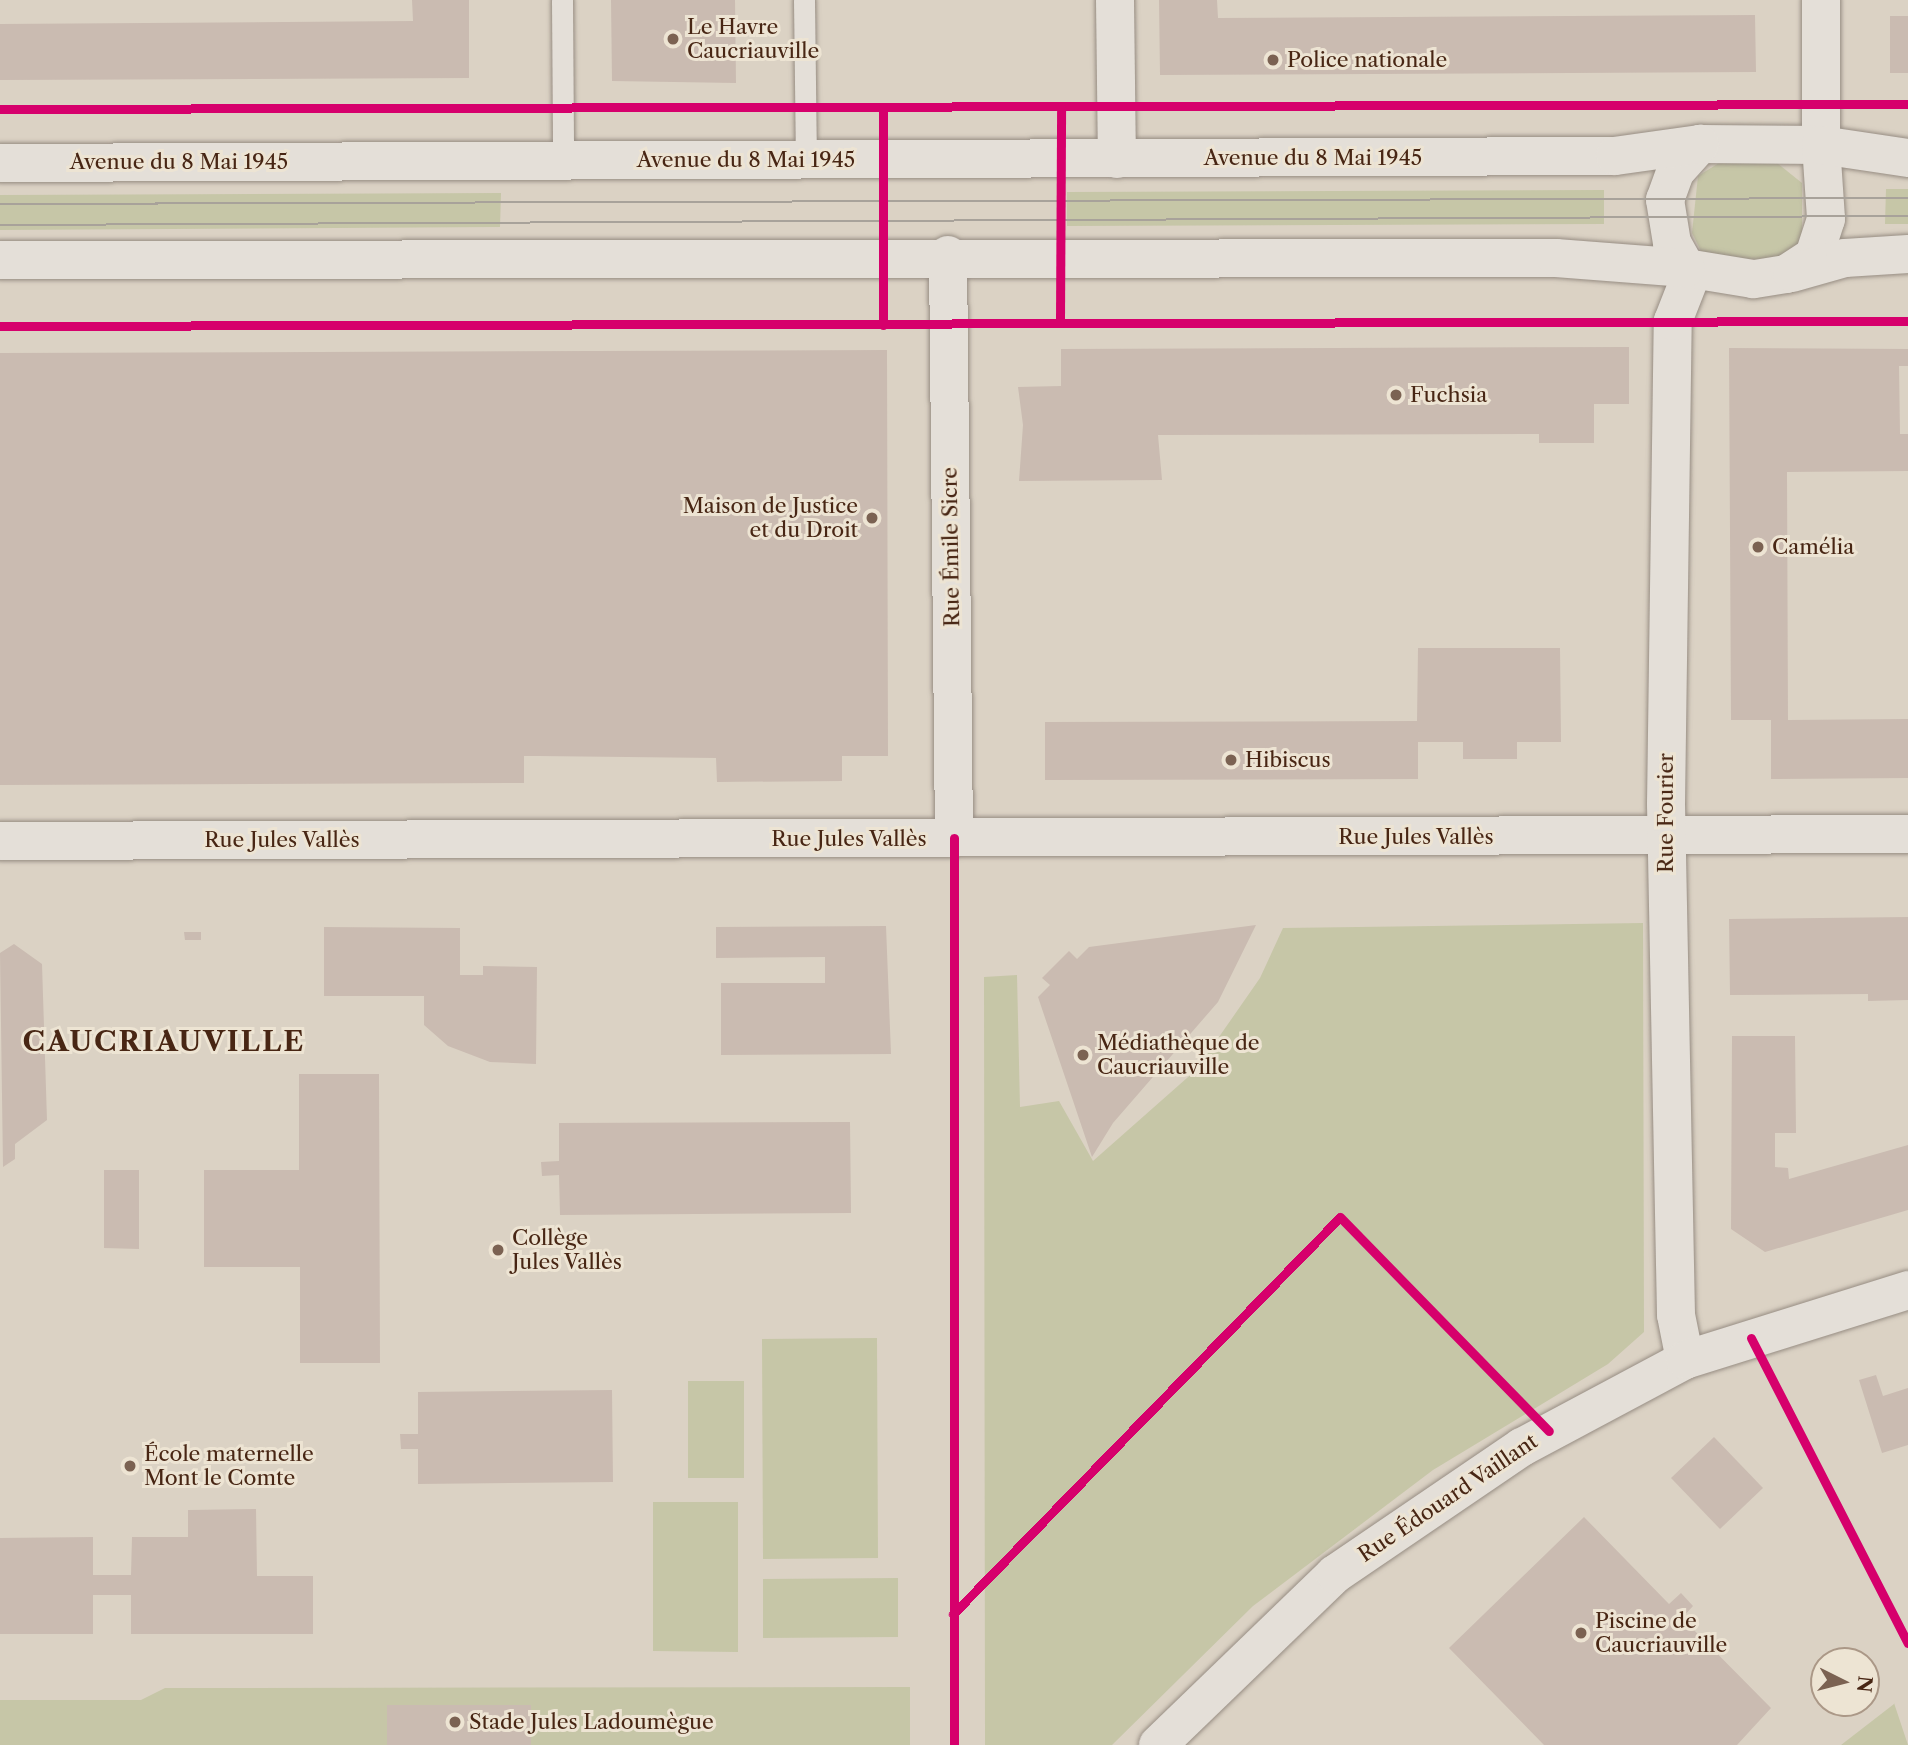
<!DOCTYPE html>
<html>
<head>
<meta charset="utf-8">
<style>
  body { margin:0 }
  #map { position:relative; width:1908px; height:1745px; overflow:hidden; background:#dbd2c4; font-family:"Libre Caslon Text",serif }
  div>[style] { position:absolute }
  .green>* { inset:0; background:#c6c6a7 }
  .building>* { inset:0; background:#cabbb1 }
  .roads { filter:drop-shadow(0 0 2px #978d83) drop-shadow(0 0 2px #978d83) }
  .lane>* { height:21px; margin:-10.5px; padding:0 10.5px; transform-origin:10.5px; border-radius:10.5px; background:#e4dfd8 }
  .street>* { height:38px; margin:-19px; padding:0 19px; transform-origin:19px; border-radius:19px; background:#e4dfd8 }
  .secondary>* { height:38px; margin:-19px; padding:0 19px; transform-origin:19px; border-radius:19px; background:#e4dfd8 }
  .tram>* { height:2px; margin:-1px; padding:0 1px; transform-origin:1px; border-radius:1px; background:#a8a29a }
  .cycleway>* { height:9px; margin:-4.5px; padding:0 4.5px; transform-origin:4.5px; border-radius:4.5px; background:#d6006c }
  .dots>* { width:19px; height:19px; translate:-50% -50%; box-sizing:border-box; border:4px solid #ede4d3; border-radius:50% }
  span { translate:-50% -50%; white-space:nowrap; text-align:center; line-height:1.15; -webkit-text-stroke:6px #ede4d3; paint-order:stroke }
  .poi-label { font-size:21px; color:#482614 }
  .left { translate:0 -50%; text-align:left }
  .right { translate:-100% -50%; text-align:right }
  .street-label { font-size:21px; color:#482614 }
  .district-label { font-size:28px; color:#482614; font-weight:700; letter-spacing:2px }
  .north { position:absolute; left:1810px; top:1647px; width:70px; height:70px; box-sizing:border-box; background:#ede4d3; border:2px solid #ab9887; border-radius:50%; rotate:96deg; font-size:19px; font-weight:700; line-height:28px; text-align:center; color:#482614 }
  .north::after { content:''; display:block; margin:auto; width:24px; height:32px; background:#7b6252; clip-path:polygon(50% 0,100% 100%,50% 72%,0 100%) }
</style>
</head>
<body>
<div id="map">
  <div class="green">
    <div style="clip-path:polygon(1777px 163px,1802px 183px,1802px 242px,1777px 262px,1703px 255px,1692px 233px,1698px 176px,1719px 163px)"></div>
    <div style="clip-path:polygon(1886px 189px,1908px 189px,1908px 224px,1885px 224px)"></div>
    <div style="clip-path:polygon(1604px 190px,1604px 224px,1067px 226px,1067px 192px)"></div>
    <div style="clip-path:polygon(501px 193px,500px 227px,0 230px,0 195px)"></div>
    <div style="clip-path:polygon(1643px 923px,1644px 1332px,1608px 1364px,1433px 1470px,1253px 1606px,1112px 1745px,985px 1745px,984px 977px,1017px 975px,1020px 1107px,1059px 1101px,1093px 1161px,1196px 1070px,1260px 978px,1283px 928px)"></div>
    <div style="clip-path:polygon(877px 1338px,878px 1558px,763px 1559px,762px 1339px)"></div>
    <div style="clip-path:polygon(688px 1381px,744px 1381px,744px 1478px,688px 1478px)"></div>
    <div style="clip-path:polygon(653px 1502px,738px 1502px,738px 1652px,653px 1651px)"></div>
    <div style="clip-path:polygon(898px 1578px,898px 1637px,763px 1638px,763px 1579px)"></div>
    <div style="clip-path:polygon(910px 1687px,910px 1745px,0 1745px,0 1700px,141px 1700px,165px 1688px)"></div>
    <div style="clip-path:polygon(1894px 1703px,1908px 1745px,1841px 1745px,1894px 1704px)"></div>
  </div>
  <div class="building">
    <div style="clip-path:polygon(412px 0,469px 0,469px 78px,0 80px,0 24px,413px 21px)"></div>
    <div style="clip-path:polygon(611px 0,735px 0,736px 83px,612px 81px)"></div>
    <div style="clip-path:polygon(1159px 0,1217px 0,1218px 18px,1755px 15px,1756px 72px,1160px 75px)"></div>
    <div style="clip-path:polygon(1890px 16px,1908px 16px,1908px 73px,1890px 73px)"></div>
    <div style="clip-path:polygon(1629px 347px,1629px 404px,1594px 404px,1594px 443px,1539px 443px,1539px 434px,1158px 435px,1162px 480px,1019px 481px,1023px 425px,1018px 387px,1061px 386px,1061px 349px)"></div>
    <div style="clip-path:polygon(1729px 348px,1908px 349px,1908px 366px,1899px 366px,1900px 434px,1908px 434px,1908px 471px,1787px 472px,1788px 720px,1908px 719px,1908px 778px,1771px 779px,1771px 720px,1731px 720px)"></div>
    <div style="clip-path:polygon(887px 350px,888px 756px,842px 756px,842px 781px,717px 782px,716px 758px,538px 756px,524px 756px,524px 783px,0 785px,0 353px)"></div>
    <div style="clip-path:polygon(1418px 648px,1560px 648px,1561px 742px,1517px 742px,1517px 759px,1463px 759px,1463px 742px,1418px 742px,1418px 779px,1045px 780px,1045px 722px,1417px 721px)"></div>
    <div style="clip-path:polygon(1908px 917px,1908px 1000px,1868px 1001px,1868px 994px,1730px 995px,1729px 919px)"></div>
    <div style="clip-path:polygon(1256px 925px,1218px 1002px,1113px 1123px,1092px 1157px,1038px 997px,1050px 985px,1042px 978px,1069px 951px,1077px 959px,1089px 947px)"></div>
    <div style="clip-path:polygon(886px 926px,891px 1054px,721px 1055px,721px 983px,825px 983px,825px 957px,716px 958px,716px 927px)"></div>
    <div style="clip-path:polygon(324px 927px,460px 928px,460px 975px,483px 975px,483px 966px,537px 967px,536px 1064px,490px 1062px,448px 1046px,424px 1025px,424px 996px,324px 996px)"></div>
    <div style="clip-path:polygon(184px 932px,201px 932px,201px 940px,185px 940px)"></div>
    <div style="clip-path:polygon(14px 944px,42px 964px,47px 1120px,15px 1144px,15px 1159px,3px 1167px,0 953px)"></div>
    <div style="clip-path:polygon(1732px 1036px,1795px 1036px,1796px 1133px,1775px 1133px,1775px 1167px,1788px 1168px,1789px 1179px,1908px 1145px,1908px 1210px,1765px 1252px,1731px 1229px)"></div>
    <div style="clip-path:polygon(299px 1074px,379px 1074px,380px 1363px,300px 1363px,300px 1267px,204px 1267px,204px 1170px,299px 1170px)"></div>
    <div style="clip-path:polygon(850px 1122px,851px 1213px,560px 1215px,559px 1175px,542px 1176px,541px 1162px,559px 1161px,559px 1123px)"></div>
    <div style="clip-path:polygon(104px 1170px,139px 1170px,139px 1249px,104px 1248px)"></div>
    <div style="clip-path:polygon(1876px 1375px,1883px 1396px,1908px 1388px,1908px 1445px,1882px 1453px,1859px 1380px)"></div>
    <div style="clip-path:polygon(612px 1390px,613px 1482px,418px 1484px,418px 1449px,401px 1449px,400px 1434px,418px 1434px,418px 1392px)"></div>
    <div style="clip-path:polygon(1714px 1437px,1763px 1488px,1720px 1529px,1671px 1478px)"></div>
    <div style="clip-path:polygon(256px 1509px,257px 1576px,313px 1576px,313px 1634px,131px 1634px,131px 1595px,93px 1595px,93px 1634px,0 1634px,0 1538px,93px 1537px,93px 1575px,131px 1575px,132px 1537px,188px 1537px,188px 1510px)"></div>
    <div style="clip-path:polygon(1584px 1517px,1669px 1604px,1681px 1593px,1693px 1606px,1682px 1618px,1771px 1708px,1737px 1745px,1544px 1745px,1449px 1648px)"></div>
    <div style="clip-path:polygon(387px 1705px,531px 1705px,531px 1745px,387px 1745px)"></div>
  </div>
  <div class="roads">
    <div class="lane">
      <div style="left:562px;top:0;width:158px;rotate:89.6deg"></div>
      <div style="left:804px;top:0;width:161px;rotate:89.3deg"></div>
    </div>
    <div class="street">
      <div style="left:1115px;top:0;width:159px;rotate:89.3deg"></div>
      <div style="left:1821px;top:0;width:145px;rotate:90deg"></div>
      <div style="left:948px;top:255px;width:583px;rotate:89.41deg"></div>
      <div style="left:0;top:841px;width:1908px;rotate:-0.21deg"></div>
      <div style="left:1685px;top:1360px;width:46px;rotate:-101.3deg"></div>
      <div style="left:1676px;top:1315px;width:511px;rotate:-91.12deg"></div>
      <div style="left:1666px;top:804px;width:483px;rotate:-89.2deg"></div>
      <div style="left:1673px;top:321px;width:55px;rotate:-68.6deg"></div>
      <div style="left:1158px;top:1745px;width:246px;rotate:-44deg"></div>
      <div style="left:1335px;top:1574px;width:226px;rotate:-34.2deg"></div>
      <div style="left:1522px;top:1447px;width:185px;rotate:-28.1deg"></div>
      <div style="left:1685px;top:1360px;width:234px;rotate:-17.4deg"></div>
    </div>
    <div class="secondary">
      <div style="left:1700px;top:144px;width:121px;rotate:0.5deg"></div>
      <div style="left:1821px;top:145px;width:74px;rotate:86.1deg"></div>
      <div style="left:1826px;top:219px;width:39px;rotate:108deg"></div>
      <div style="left:1814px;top:256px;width:33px;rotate:147deg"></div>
      <div style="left:1786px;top:274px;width:33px;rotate:171deg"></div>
      <div style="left:1753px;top:279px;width:68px;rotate:-170.7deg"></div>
      <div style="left:1686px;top:268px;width:29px;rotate:-119deg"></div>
      <div style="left:1672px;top:243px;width:44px;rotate:-99.2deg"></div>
      <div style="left:1665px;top:200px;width:30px;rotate:-70deg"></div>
      <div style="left:1675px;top:172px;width:38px;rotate:-48deg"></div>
      <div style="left:1821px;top:145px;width:88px;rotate:8.5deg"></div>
      <div style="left:0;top:163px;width:1615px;rotate:-0.25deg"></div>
      <div style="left:1615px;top:156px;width:86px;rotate:-8deg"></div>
      <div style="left:0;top:260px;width:1556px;rotate:-0.07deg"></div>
      <div style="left:1556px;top:258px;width:130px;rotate:4.4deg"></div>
      <div style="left:1792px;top:273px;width:55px;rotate:-15.8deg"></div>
      <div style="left:1845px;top:258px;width:63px;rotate:-3.6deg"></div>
    </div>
  </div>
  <div class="tram">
    <div style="left:0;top:204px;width:1908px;rotate:-0.18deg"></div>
    <div style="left:0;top:225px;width:1908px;rotate:-0.27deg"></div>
  </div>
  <div class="cycleway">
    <div style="left:0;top:109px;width:1908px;rotate:-0.15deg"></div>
    <div style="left:1060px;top:321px;width:213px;rotate:-89.7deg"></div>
    <div style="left:883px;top:325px;width:217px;rotate:-90deg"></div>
    <div style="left:0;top:326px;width:1908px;rotate:-0.15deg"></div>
    <div style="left:1751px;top:1338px;width:343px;rotate:62.8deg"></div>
    <div style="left:953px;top:1614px;width:554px;rotate:-45.73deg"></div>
    <div style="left:1340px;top:1217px;width:299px;rotate:45.7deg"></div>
    <div style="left:954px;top:1745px;width:907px;rotate:-90deg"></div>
  </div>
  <div class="dots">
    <div style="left:673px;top:39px;background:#7b6252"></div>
    <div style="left:1273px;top:60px;background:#7b6252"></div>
    <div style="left:1396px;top:395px;background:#7b6252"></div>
    <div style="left:872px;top:518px;background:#7b6252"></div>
    <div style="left:1758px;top:547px;background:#7b6252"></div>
    <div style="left:1231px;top:760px;background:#7b6252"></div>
    <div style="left:1083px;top:1055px;background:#7b6252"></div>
    <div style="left:498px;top:1250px;background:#7b6252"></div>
    <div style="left:130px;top:1466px;background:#7b6252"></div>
    <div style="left:1581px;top:1633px;background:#7b6252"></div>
    <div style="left:455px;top:1722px;background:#7b6252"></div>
  </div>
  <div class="poi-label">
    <span class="left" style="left:687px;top:39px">Le Havre<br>Caucriauville</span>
    <span class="left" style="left:1287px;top:60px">Police nationale</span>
    <span class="left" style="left:1410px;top:395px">Fuchsia</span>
    <span class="right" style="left:858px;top:518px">Maison de Justice<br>et du Droit</span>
    <span class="left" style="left:1772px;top:547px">Camélia</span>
    <span class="left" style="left:1245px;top:760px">Hibiscus</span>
    <span class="left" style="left:1097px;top:1055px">Médiathèque de<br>Caucriauville</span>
    <span class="left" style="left:512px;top:1250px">Collège<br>Jules Vallès</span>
    <span class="left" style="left:144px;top:1466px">École maternelle<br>Mont le Comte</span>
    <span class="left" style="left:1595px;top:1633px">Piscine de<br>Caucriauville</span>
    <span class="left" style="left:469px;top:1722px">Stade Jules Ladoumègue</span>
  </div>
  <div class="street-label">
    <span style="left:1313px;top:158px">Avenue du 8 Mai 1945</span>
    <span style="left:746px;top:160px">Avenue du 8 Mai 1945</span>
    <span style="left:179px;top:162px">Avenue du 8 Mai 1945</span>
    <span style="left:951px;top:547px;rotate:-91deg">Rue Émile Sicre</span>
    <span style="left:1666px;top:813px;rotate:-90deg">Rue Fourier</span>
    <span style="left:1416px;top:837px">Rue Jules Vallès</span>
    <span style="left:849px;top:839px">Rue Jules Vallès</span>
    <span style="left:282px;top:840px">Rue Jules Vallès</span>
    <span style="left:1448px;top:1498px;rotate:-34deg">Rue Édouard Vaillant</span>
  </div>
  <div class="district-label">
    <span style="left:164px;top:1041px">CAUCRIAUVILLE</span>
  </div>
  <div class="north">N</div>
</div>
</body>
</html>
